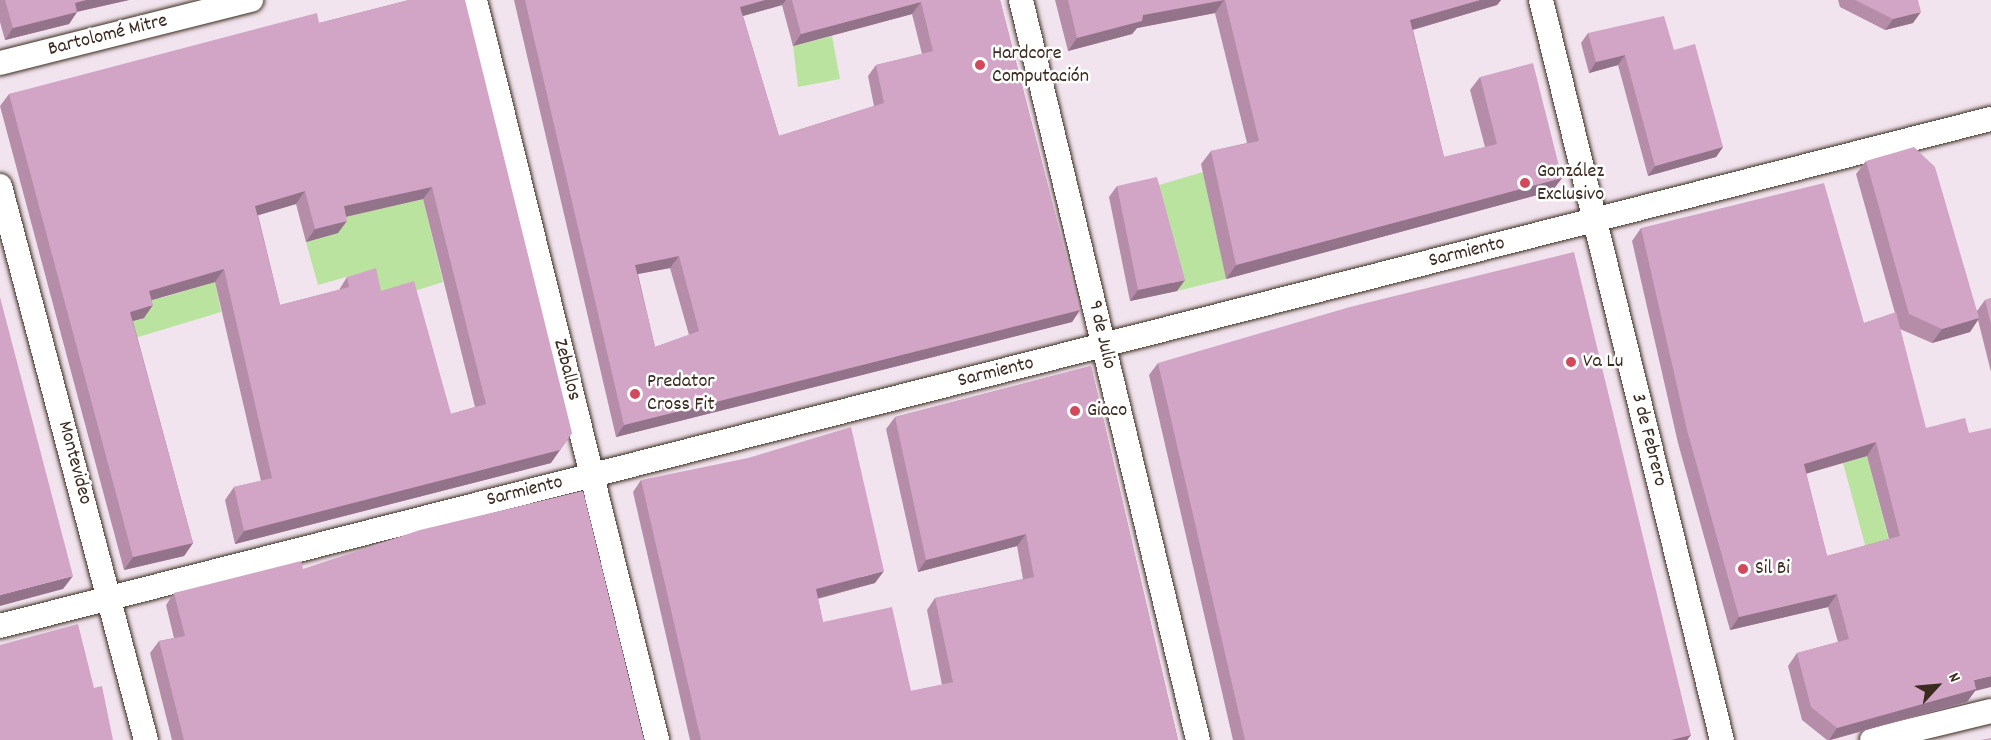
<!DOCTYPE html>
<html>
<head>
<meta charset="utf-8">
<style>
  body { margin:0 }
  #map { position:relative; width:1991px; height:740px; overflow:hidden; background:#f2e4ee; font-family:Dekko,sans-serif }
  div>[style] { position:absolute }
  .green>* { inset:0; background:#bae39f }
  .roads { filter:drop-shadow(0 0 2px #3b2a1e) drop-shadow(0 0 2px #3b2a1e) }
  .street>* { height:24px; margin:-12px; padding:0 12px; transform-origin:12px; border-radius:12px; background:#fff }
  .wall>* { inset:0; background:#b58da9 }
  .shaded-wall>* { inset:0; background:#93738a }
  .building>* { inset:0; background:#d2a4c5 }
  .dots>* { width:16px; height:16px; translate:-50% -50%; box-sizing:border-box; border:3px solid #fff; border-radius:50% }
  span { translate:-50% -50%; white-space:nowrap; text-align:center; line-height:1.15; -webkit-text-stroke:5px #fff; paint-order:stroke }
  .street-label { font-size:20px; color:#3b2a1e }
  .poi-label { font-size:20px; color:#3b2a1e }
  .left { translate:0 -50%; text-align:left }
  .north { position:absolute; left:1907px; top:656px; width:60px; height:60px; -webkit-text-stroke:4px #fff; paint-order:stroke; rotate:64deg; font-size:16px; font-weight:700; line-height:24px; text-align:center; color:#3b2a1e }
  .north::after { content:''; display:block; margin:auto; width:21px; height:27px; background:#3b2a1e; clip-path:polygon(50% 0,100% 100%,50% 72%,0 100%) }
</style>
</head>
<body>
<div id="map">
  <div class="green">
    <div style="clip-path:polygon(832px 36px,840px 79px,798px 87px,793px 46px)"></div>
    <div style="clip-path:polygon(1203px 172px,1226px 279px,1177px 291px,1149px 188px)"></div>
    <div style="clip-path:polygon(331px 199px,356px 214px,423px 199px,443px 282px,373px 304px,364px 272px,318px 285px,306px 242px,338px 233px)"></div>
    <div style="clip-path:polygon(130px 257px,161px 298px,215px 282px,221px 312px,125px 341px,121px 325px)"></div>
    <div style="clip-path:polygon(1867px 456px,1891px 549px,1868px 556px,1843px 463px)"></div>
  </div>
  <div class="roads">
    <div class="street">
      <div style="left:475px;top:0;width:762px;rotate:76.18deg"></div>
      <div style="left:1021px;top:0;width:761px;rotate:76.55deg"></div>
      <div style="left:1541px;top:0;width:762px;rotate:76.26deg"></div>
      <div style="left:0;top:63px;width:259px;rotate:-14.1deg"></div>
      <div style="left:0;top:186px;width:573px;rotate:75.24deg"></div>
      <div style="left:0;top:626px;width:2055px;rotate:-14.29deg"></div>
      <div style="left:1872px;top:740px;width:122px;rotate:-13.7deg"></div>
    </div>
  </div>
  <div class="wall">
    <div style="clip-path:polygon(0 0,129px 0,77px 12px,69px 24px,5px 40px,0 22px)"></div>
    <div style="clip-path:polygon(evenodd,409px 0,551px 463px,235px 544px,225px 500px,234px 487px,261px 481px,215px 282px,152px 300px,144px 318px,133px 321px,193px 543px,184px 556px,124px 570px,0 106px,9px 94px,319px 23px,409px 0,423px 199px,475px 407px,451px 414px,381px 291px,347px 277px,339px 290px,280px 305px,258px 215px,296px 204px,306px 242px,338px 233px,346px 217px,423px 199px)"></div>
    <div style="clip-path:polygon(evenodd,514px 0,1000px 0,1080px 310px,1072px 322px,616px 437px,514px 0,782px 5px,793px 46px,912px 14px,922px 54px,876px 65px,868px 76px,874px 106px,779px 136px,743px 16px,782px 5px,514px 0,670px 268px,689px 335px,655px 347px,638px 274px,670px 268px)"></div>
    <div style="clip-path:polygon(1055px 0,1501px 0,1497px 5px,1413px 30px,1444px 157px,1485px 147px,1470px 90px,1480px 77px,1562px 178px,1552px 191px,1226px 279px,1201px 164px,1211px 151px,1247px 143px,1215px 13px,1137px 28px,1132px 34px,1068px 51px)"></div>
    <div style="clip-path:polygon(1838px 0,1918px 0,1913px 23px,1885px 30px,1840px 7px)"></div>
    <div style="clip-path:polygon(1588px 33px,1674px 50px,1723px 147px,1716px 157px,1648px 176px,1618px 65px,1589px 73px,1581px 43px)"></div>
    <div style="clip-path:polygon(evenodd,1866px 161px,1977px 311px,1985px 300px,1991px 298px,1991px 372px,1978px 320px,1970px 332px,1932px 343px,1900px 329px,1975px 691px,1967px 702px,1831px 740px,1827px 740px,1802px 720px,1788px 666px,1797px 653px,1838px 642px,1828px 607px,1730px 630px,1678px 443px,1632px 241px,1641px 228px,1864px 323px,1895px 313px,1856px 174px,1866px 161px,1867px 456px,1889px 539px,1827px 556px,1806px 473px,1867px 456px)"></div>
    <div style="clip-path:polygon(1117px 186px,1177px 291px,1130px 301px,1109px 197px)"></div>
    <div style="clip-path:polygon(1158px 363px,1691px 735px,1687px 740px,1233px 740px,1149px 375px)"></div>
    <div style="clip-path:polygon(1091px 366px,1178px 740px,690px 740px,633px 492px,641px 480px,875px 583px,818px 599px,823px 622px,911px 691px,942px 685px,927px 610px,935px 598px,1023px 579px,1017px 546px,918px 572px,886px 429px,895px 417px)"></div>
    <div style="clip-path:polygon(303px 569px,644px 740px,172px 740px,150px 653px,159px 641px,174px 638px,166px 605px,174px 593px)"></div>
  </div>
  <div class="shaded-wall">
    <div style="clip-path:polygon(86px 0,129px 0,66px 14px,75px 3px)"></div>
    <div style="clip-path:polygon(765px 0,786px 0,782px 5px,732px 19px,740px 7px)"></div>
    <div style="clip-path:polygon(1224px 0,1215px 13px,1137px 28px,1132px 34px,1068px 51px,1077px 38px,1143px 15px)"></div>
    <div style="clip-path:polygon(1480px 0,1501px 0,1497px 5px,1401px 33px,1410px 20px)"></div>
    <div style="clip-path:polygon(921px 2px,912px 14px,793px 46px,801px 34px)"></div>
    <div style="clip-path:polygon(77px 12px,69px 24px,5px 40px,13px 28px)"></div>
    <div style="clip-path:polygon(1921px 12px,1913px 23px,1885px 30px,1893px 19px)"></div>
    <div style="clip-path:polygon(1625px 55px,1618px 65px,1589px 73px,1596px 62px)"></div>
    <div style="clip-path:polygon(1723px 147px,1716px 157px,1648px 176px,1655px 166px)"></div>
    <div style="clip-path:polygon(1562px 178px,1552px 191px,1226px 279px,1236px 265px)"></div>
    <div style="clip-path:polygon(432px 187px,423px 199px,335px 219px,344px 206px)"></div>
    <div style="clip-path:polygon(305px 191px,296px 204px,246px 219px,255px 206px)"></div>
    <div style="clip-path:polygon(347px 221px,338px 233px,306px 242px,315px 229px)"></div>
    <div style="clip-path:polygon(679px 256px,670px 268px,627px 276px,635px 265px)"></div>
    <div style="clip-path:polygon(224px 269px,215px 282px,141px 303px,149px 291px)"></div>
    <div style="clip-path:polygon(1185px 280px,1177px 291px,1130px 301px,1138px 290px)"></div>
    <div style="clip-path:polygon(153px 305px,144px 318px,121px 324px,130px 312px)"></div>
    <div style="clip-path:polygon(1080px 310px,1072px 322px,616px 437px,624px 425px)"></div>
    <div style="clip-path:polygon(1979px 318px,1970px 332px,1932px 343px,1942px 329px)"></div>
    <div style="clip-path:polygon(572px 433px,551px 463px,235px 544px,244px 531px)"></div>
    <div style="clip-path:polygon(1876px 442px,1867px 456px,1795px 477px,1804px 464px)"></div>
    <div style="clip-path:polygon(1026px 534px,1017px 546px,918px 572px,926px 560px)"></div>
    <div style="clip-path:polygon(193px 543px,184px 556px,124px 570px,133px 557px)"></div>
    <div style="clip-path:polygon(884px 571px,875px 583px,807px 601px,816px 589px)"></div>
    <div style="clip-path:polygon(73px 576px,63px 589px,0 606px,0 595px)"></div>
    <div style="clip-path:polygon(1837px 594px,1828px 607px,1730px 630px,1739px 617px)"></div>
    <div style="clip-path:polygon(1991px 676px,1991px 687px,1975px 691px,1967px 702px,1829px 740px,1837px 728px,1974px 680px)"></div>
    <div style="clip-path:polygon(1691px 735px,1687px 740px,1671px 740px)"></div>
  </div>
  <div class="building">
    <div style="clip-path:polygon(5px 0,86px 0,75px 3px,77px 12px,13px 28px)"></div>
    <div style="clip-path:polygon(evenodd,409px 0,465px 0,572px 433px,560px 450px,244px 531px,234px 487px,272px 478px,224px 269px,149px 291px,153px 305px,130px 312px,193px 543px,133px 557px,9px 94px,317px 13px,319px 23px,409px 0,432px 187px,486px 404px,451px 414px,414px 281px,381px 291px,376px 268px,347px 277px,349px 287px,280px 305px,255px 206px,305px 191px,315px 229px,347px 221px,344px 206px,432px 187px)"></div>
    <div style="clip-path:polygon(evenodd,525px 0,765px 0,740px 7px,779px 136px,884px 103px,876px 65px,933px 51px,921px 2px,801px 34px,792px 0,1000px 0,1080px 310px,624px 425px,525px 0,679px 256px,699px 331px,655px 347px,635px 265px,679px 256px)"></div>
    <div style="clip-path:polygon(1068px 0,1224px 0,1143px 15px,1142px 21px,1077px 38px)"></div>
    <div style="clip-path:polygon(1225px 0,1480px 0,1410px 20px,1444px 157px,1497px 144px,1480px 77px,1533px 63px,1562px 178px,1236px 265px,1211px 151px,1259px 141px)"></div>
    <div style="clip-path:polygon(1855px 0,1918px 0,1921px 12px,1893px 19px)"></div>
    <div style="clip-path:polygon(1664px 16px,1674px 50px,1695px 44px,1723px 147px,1655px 166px,1625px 55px,1596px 62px,1588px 33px)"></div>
    <div style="clip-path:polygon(1914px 147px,1935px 167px,1979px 318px,1942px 329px,1909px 314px,1866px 161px)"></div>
    <div style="clip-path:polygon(1157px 177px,1185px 280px,1138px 290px,1117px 186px)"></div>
    <div style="clip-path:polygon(evenodd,1824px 183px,1864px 323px,1896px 312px,1926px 428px,1965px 418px,1969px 433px,1991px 428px,1991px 676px,1974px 680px,1976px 689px,1837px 728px,1811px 707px,1797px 653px,1849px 639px,1837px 594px,1739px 617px,1687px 430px,1641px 228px,1824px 183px,1876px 442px,1900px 536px,1827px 556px,1804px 464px,1876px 442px)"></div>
    <div style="clip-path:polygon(1574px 252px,1691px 735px,1671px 740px,1245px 740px,1158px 363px,1350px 307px)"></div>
    <div style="clip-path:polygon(0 297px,73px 576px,0 595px)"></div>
    <div style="clip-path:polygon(1991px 298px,1991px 324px,1985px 300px)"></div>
    <div style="clip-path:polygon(1091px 366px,1178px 740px,701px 740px,641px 480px,748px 458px,851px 427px,884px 571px,816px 589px,823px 622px,892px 607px,911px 691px,953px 682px,935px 598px,1034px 577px,1026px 534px,926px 560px,895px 417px)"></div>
    <div style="clip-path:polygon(583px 491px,644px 740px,184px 740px,159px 641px,185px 636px,174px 593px,301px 561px,303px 569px,420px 530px)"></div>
    <div style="clip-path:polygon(78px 624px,94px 688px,102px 686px,113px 740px,0 740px,0 645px)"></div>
    <div style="clip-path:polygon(1991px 738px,1991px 740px,1980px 740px)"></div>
  </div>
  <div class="dots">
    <div style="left:980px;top:65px;background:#d1495b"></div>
    <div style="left:1525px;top:183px;background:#d1495b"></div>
    <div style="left:1571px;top:362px;background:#d1495b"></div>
    <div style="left:635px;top:394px;background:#d1495b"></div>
    <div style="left:1075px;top:411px;background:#d1495b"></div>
    <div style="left:1743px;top:569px;background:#d1495b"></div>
  </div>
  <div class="street-label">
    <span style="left:108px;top:36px;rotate:-14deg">Bartolomé Mitre</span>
    <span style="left:1467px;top:253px;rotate:-14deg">Sarmiento</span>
    <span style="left:1101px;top:335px;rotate:77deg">9 de Julio</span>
    <span style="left:566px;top:370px;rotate:76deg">Zeballos</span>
    <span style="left:996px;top:373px;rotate:-14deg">Sarmiento</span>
    <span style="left:1648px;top:440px;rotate:76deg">3 de Febrero</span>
    <span style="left:74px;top:463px;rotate:75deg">Montevideo</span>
    <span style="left:525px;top:492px;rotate:-14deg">Sarmiento</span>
  </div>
  <div class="poi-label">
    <span class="left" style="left:992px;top:66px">Hardcore<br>Computación</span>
    <span class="left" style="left:1537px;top:184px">González<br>Exclusivo</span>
    <span class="left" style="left:1583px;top:362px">Va Lu</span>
    <span class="left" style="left:647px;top:394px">Predator<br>Cross Fit</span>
    <span class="left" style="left:1087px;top:411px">Giaco</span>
    <span class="left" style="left:1755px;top:569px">Sil Bi</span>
  </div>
  <div class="north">N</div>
</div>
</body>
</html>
